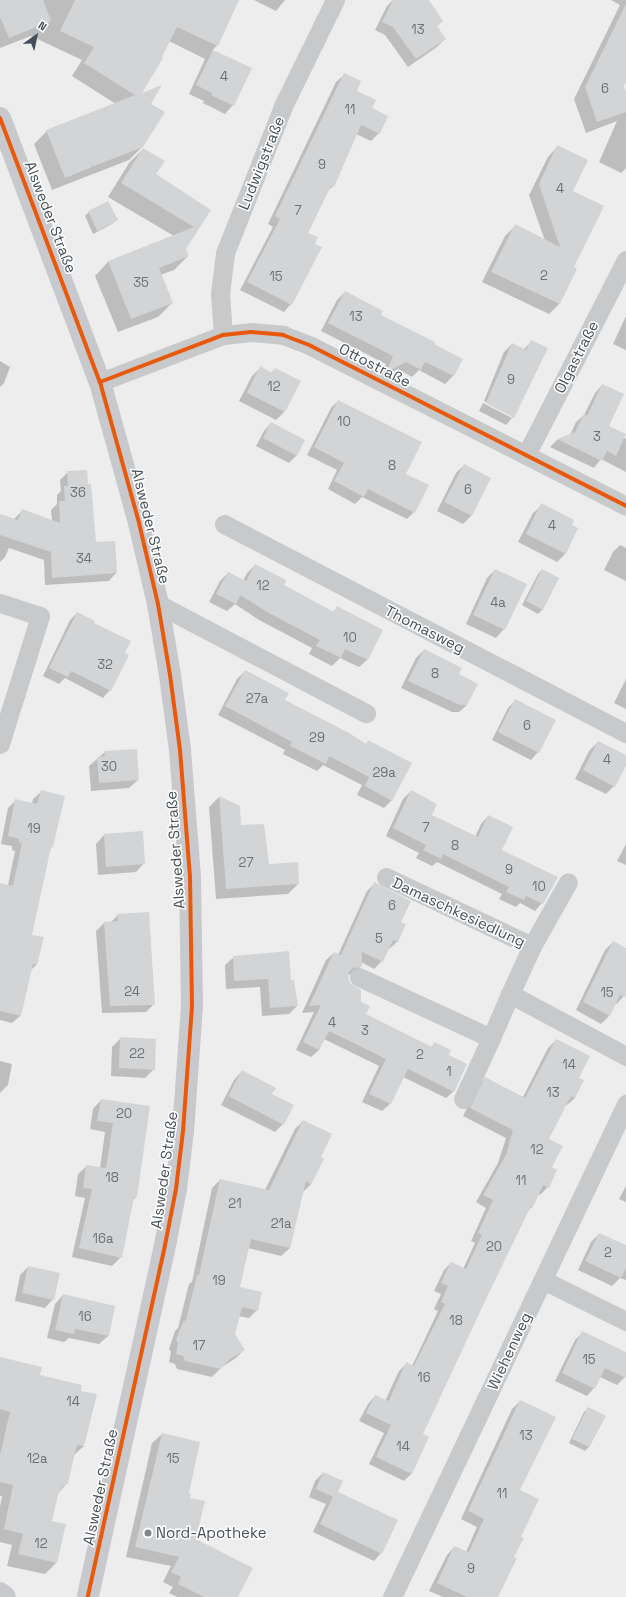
<!DOCTYPE html>
<html>
<head>
<meta charset="utf-8">
<style>
  body { margin:0 }
  #map { position:relative; width:626px; height:1597px; overflow:hidden; background:#ededed; font-family:"Space Grotesk",sans-serif }
  div>[style] { position:absolute }
  .shadow>* { inset:0; background:#0003 }
  .building>* { inset:0; background:#d3d4d6 }
  .street>* { height:19px; margin:-9.5px; padding:0 9.5px; transform-origin:9.5px; border-radius:9.5px; background:#c7c9cb }
  .secondary>* { height:22px; margin:-11px; padding:0 11px; transform-origin:11px; border-radius:11px; background:#c8c9cc }
  .cycleway>* { height:4px; margin:-2px; padding:0 2px; transform-origin:2px; border-radius:2px; background:#e8590c }
  .dots>* { width:11px; height:11px; translate:-50% -50%; box-sizing:border-box; border:2px solid #fff; border-radius:50% }
  span { translate:-50% -50%; white-space:nowrap; text-align:center; line-height:1.15; -webkit-text-stroke:3px #fff; paint-order:stroke }
  .number-label { font-size:13px; color:#6b7278 }
  .number-label span { -webkit-text-stroke-width:0 }
  .street-label { font-size:15px; color:#464f57 }
  .poi-label { font-size:15px; color:#464f57 }
  .left { translate:0 -50%; text-align:left }
  .north { position:absolute; left:16px; top:16px; width:40px; height:40px; -webkit-text-stroke:3px #fff; paint-order:stroke; rotate:33deg; font-size:11px; font-weight:700; line-height:16px; text-align:center; color:#464f57 }
  .north::after { content:''; display:block; margin:auto; width:14px; height:18px; background:#464f57; clip-path:polygon(50% 0,100% 100%,50% 72%,0 100%) }
</style>
</head>
<body>
<div id="map">
  <div class="shadow">
    <div style="clip-path:polygon(0 0,197px 0,217px 45px,212px 51px,251px 69px,233px 105px,225px 114px,203px 103px,204px 101px,189px 94px,205px 59px,169px 41px,139px 95px,150px 104px,143px 146px,129px 160px,52px 190px,34px 144px,47px 131px,116px 104px,72px 76px,82px 60px,31px 36px,0 48px)"></div>
    <div style="clip-path:polygon(254px 0,285px 0,276px 11px)"></div>
    <div style="clip-path:polygon(393px 0,427px 0,442px 21px,436px 27px,445px 39px,437px 47px,408px 67px,385px 35px,375px 30px,387px 6px)"></div>
    <div style="clip-path:polygon(611px 0,626px 0,626px 79px,619px 94px,626px 98px,626px 168px,621px 173px,599px 162px,617px 121px,586px 133px,574px 99px,620px 5px)"></div>
    <div style="clip-path:polygon(344px 75px,355px 92px,371px 109px,379px 133px,371px 141px,356px 134px,333px 186px,327px 192px,307px 233px,291px 304px,284px 312px,240px 290px,273px 227px,268px 224px,336px 82px)"></div>
    <div style="clip-path:polygon(557px 147px,572px 191px,572px 268px,575px 269px,559px 304px,549px 314px,482px 282px,505px 236px,515px 226px,545px 241px,529px 195px,548px 157px)"></div>
    <div style="clip-path:polygon(143px 149px,155px 175px,210px 210px,185px 249px,188px 256px,174px 270px,160px 275px,172px 303px,158px 317px,118px 332px,95px 276px,108px 262px,174px 236px,108px 197px,129px 163px)"></div>
    <div style="clip-path:polygon(89px 212px,116px 220px,112px 224px,93px 234px,85px 216px)"></div>
    <div style="clip-path:polygon(345px 292px,379px 315px,461px 359px,453px 376px,445px 384px,419px 370px,412px 377px,398px 369px,379px 380px,386px 364px,321px 331px,337px 300px)"></div>
    <div style="clip-path:polygon(626px 316px,626px 350px,613px 344px)"></div>
    <div style="clip-path:polygon(532px 341px,513px 417px,506px 425px,479px 411px,483px 403px,512px 418px,512px 415px,484px 401px,504px 352px,512px 344px,524px 349px)"></div>
    <div style="clip-path:polygon(0 361px,10px 367px,4px 383px,0 387px)"></div>
    <div style="clip-path:polygon(260px 368px,271px 373px,275px 369px,284px 412px,276px 420px,239px 401px,252px 376px)"></div>
    <div style="clip-path:polygon(602px 385px,607px 426px,626px 439px,626px 472px,601px 459px,594px 468px,550px 447px,557px 440px,570px 435px,576px 422px,584px 415px,595px 393px)"></div>
    <div style="clip-path:polygon(338px 401px,414px 512px,407px 519px,362px 497px,355px 504px,328px 489px,337px 470px,307px 455px,331px 408px)"></div>
    <div style="clip-path:polygon(271px 423px,296px 456px,289px 463px,256px 446px,264px 431px)"></div>
    <div style="clip-path:polygon(464px 465px,490px 478px,471px 516px,463px 524px,437px 511px,456px 473px)"></div>
    <div style="clip-path:polygon(68px 472px,95px 543px,116px 573px,109px 581px,45px 585px,44px 560px,9px 548px,5px 557px,0 562px,0 515px,14px 519px,22px 511px,52px 521px,51px 510px,57px 504px,57px 495px,61px 491px,60px 480px)"></div>
    <div style="clip-path:polygon(542px 505px,576px 528px,565px 554px,557px 562px,518px 542px,533px 513px)"></div>
    <div style="clip-path:polygon(620px 545px,626px 548px,626px 581px,604px 570px,613px 552px)"></div>
    <div style="clip-path:polygon(255px 565px,282px 585px,333px 612px,337px 608px,381px 631px,367px 660px,359px 667px,340px 658px,332px 666px,309px 654px,312px 648px,259px 620px,235px 604px,227px 611px,209px 602px,220px 581px,228px 573px,243px 581px,247px 573px)"></div>
    <div style="clip-path:polygon(495px 570px,504px 629px,496px 638px,466px 624px,487px 578px)"></div>
    <div style="clip-path:polygon(542px 570px,542px 610px,538px 614px,522px 605px,538px 574px)"></div>
    <div style="clip-path:polygon(77px 613px,92px 623px,124px 653px,110px 690px,103px 698px,65px 678px,59px 684px,43px 676px,70px 620px)"></div>
    <div style="clip-path:polygon(424px 650px,457px 675px,467px 705px,459px 712px,452px 712px,401px 688px,416px 658px)"></div>
    <div style="clip-path:polygon(245px 671px,283px 701px,365px 745px,368px 742px,392px 800px,384px 808px,357px 795px,362px 785px,323px 765px,317px 771px,283px 754px,285px 750px,218px 715px,237px 679px)"></div>
    <div style="clip-path:polygon(626px 679px,626px 709px,614px 703px)"></div>
    <div style="clip-path:polygon(515px 701px,538px 752px,531px 760px,492px 740px,508px 708px)"></div>
    <div style="clip-path:polygon(598px 742px,626px 757px,626px 763px,614px 786px,606px 794px,575px 779px,589px 751px)"></div>
    <div style="clip-path:polygon(105px 752px,138px 780px,129px 788px,91px 791px,89px 766px)"></div>
    <div style="clip-path:polygon(411px 791px,430px 815px,475px 837px,481px 824px,488px 816px,501px 850px,542px 903px,535px 911px,520px 903px,516px 907px,499px 899px,502px 894px,437px 862px,432px 866px,416px 858px,419px 853px,386px 836px,403px 799px)"></div>
    <div style="clip-path:polygon(41px 792px,52px 847px,49px 850px,30px 935px,36px 965px,30px 971px,20px 1016px,12px 1023px,0 1020px,0 884px,8px 885px,15px 851px,12px 850px,12px 846px,1px 844px,8px 808px,15px 801px,32px 804px,33px 799px)"></div>
    <div style="clip-path:polygon(219px 797px,239px 807px,240px 827px,268px 865px,298px 884px,288px 894px,216px 899px,209px 807px)"></div>
    <div style="clip-path:polygon(104px 835px,144px 863px,136px 872px,98px 875px,96px 844px)"></div>
    <div style="clip-path:polygon(626px 844px,626px 865px,617px 861px)"></div>
    <div style="clip-path:polygon(374px 884px,400px 922px,405px 925px,397px 942px,389px 949px,388px 949px,382px 961px,374px 969px,361px 962px,361px 966px,353px 974px,348px 975px,349px 984px,364px 1015px,431px 1047px,435px 1043px,447px 1055px,454px 1091px,446px 1098px,403px 1077px,390px 1104px,382px 1111px,362px 1102px,379px 1066px,324px 1039px,319px 1050px,311px 1057px,296px 1050px,314px 1012px,302px 1013px,326px 960px,334px 953px,338px 955px,367px 891px)"></div>
    <div style="clip-path:polygon(118px 915px,154px 1004px,146px 1012px,102px 1013px,96px 931px,104px 923px,110px 923px)"></div>
    <div style="clip-path:polygon(613px 942px,626px 949px,626px 993px,617px 1004px,615px 1003px,609px 1016px,601px 1024px,576px 1010px,605px 950px)"></div>
    <div style="clip-path:polygon(234px 957px,290px 981px,293px 981px,297px 1006px,289px 1014px,262px 1016px,260px 987px,226px 989px,225px 965px)"></div>
    <div style="clip-path:polygon(121px 1038px,154px 1069px,145px 1078px,111px 1076px,112px 1047px)"></div>
    <div style="clip-path:polygon(556px 1040px,578px 1078px,575px 1098px,567px 1105px,565px 1104px,548px 1139px,551px 1168px,548px 1187px,540px 1195px,538px 1194px,532px 1207px,527px 1211px,422px 1435px,412px 1473px,404px 1481px,369px 1464px,384px 1433px,359px 1421px,368px 1404px,375px 1396px,385px 1401px,399px 1371px,407px 1363px,412px 1366px,438px 1311px,434px 1309px,441px 1294px,434px 1291px,444px 1270px,451px 1263px,463px 1269px,475px 1243px,471px 1241px,486px 1208px,476px 1202px,498px 1163px,506px 1138px,463px 1116px,478px 1086px,485px 1078px,523px 1097px,548px 1048px)"></div>
    <div style="clip-path:polygon(0 1061px,12px 1064px,8px 1085px,0 1093px)"></div>
    <div style="clip-path:polygon(242px 1071px,271px 1095px,283px 1124px,275px 1132px,221px 1105px,234px 1080px)"></div>
    <div style="clip-path:polygon(101px 1100px,149px 1107px,136px 1197px,133px 1200px,121px 1257px,112px 1266px,72px 1257px,85px 1198px,75px 1196px,78px 1174px,87px 1166px,100px 1168px,105px 1132px,90px 1129px,93px 1109px)"></div>
    <div style="clip-path:polygon(303px 1121px,319px 1157px,311px 1184px,302px 1193px,290px 1248px,281px 1256px,248px 1248px,239px 1288px,257px 1310px,249px 1318px,238px 1316px,234px 1334px,244px 1350px,236px 1358px,222px 1367px,212px 1377px,177px 1369px,175px 1364px,169px 1362px,171px 1352px,169px 1349px,175px 1331px,178px 1328px,189px 1284px,192px 1282px,212px 1188px,220px 1180px,265px 1190px,295px 1129px)"></div>
    <div style="clip-path:polygon(626px 1186px,626px 1202px,619px 1199px)"></div>
    <div style="clip-path:polygon(599px 1234px,626px 1246px,626px 1280px,620px 1278px,612px 1286px,578px 1270px,591px 1242px)"></div>
    <div style="clip-path:polygon(28px 1267px,53px 1299px,45px 1308px,15px 1301px,20px 1275px)"></div>
    <div style="clip-path:polygon(63px 1295px,114px 1306px,108px 1336px,99px 1344px,69px 1338px,64px 1342px,47px 1338px,55px 1304px)"></div>
    <div style="clip-path:polygon(583px 1332px,626px 1353px,625px 1377px,617px 1385px,600px 1377px,594px 1388px,587px 1396px,555px 1381px,575px 1340px)"></div>
    <div style="clip-path:polygon(0 1358px,39px 1376px,80px 1392px,84px 1446px,73px 1456px,67px 1483px,57px 1495px,51px 1522px,64px 1525px,56px 1563px,45px 1574px,7px 1566px,12px 1545px,0 1542px,0 1507px,2px 1496px,0 1496px)"></div>
    <div style="clip-path:polygon(520px 1401px,519px 1537px,497px 1597px,443px 1597px,429px 1591px,447px 1555px,454px 1547px,466px 1552px,477px 1527px,461px 1519px,512px 1409px)"></div>
    <div style="clip-path:polygon(588px 1408px,605px 1416px,589px 1447px,585px 1451px,569px 1443px,584px 1412px)"></div>
    <div style="clip-path:polygon(162px 1434px,188px 1493px,195px 1539px,237px 1597px,177px 1597px,169px 1593px,173px 1587px,163px 1582px,171px 1566px,126px 1557px,152px 1443px)"></div>
    <div style="clip-path:polygon(323px 1473px,381px 1553px,374px 1561px,313px 1532px,326px 1504px,309px 1497px,315px 1481px)"></div>
  </div>
  <div class="building">
    <div style="clip-path:polygon(0 0,43px 0,51px 21px,9px 38px,0 17px)"></div>
    <div style="clip-path:polygon(75px 0,239px 0,218px 46px,177px 27px,162px 57px,163px 58px,142px 93px,162px 85px,151px 104px,165px 112px,143px 147px,94px 166px,91px 165px,92px 167px,65px 178px,46px 130px,135px 95px,84px 63px,94px 47px,60px 31px)"></div>
    <div style="clip-path:polygon(393px 0,429px 0,443px 21px,437px 26px,446px 39px,416px 59px,393px 27px,382px 22px)"></div>
    <div style="clip-path:polygon(626px 4px,626px 82px,624px 86px,626px 92px,626px 112px,597px 122px,585px 87px)"></div>
    <div style="clip-path:polygon(213px 50px,252px 68px,234px 106px,211px 95px,212px 93px,196px 85px)"></div>
    <div style="clip-path:polygon(344px 73px,361px 81px,357px 91px,376px 100px,372px 108px,388px 116px,380px 134px,361px 125px,334px 187px,331px 186px,308px 233px,318px 237px,315px 244px,322px 247px,292px 305px,247px 282px,280px 219px,275px 216px)"></div>
    <div style="clip-path:polygon(557px 145px,588px 160px,573px 191px,604px 206px,574px 267px,577px 269px,560px 304px,491px 272px,515px 224px,560px 247px,539px 184px)"></div>
    <div style="clip-path:polygon(143px 148px,165px 161px,156px 174px,211px 210px,186px 249px,189px 256px,159px 268px,173px 303px,131px 319px,108px 261px,194px 227px,121px 183px)"></div>
    <div style="clip-path:polygon(108px 201px,118px 220px,97px 231px,88px 211px)"></div>
    <div style="clip-path:polygon(345px 291px,383px 311px,381px 315px,435px 342px,434px 344px,463px 359px,454px 376px,425px 362px,421px 370px,406px 362px,387px 372px,386px 372px,393px 356px,328px 323px)"></div>
    <div style="clip-path:polygon(531px 340px,548px 348px,514px 418px,486px 403px,512px 343px,526px 350px)"></div>
    <div style="clip-path:polygon(260px 366px,272px 373px,275px 368px,301px 381px,285px 412px,247px 393px)"></div>
    <div style="clip-path:polygon(602px 384px,624px 394px,609px 426px,626px 434px,616px 456px,607px 451px,602px 461px,557px 439px,575px 432px,584px 414px,587px 416px)"></div>
    <div style="clip-path:polygon(338px 400px,422px 442px,406px 474px,429px 485px,415px 513px,368px 489px,364px 497px,334px 481px,344px 463px,314px 447px)"></div>
    <div style="clip-path:polygon(271px 422px,305px 440px,297px 456px,263px 438px)"></div>
    <div style="clip-path:polygon(464px 464px,491px 478px,472px 516px,444px 502px)"></div>
    <div style="clip-path:polygon(87px 470px,88px 484px,91px 484px,96px 542px,115px 541px,117px 573px,52px 578px,51px 552px,0 535px,0 514px,18px 520px,22px 509px,60px 523px,59px 501px,65px 501px,64px 486px,68px 486px,67px 471px)"></div>
    <div style="clip-path:polygon(541px 503px,574px 520px,572px 525px,578px 528px,566px 554px,526px 534px)"></div>
    <div style="clip-path:polygon(255px 564px,286px 580px,284px 585px,334px 612px,337px 606px,383px 630px,368px 660px,345px 649px,341px 658px,316px 646px,320px 640px,267px 612px,240px 595px,236px 604px,216px 594px,228px 572px,246px 581px)"></div>
    <div style="clip-path:polygon(495px 569px,527px 584px,505px 630px,473px 615px)"></div>
    <div style="clip-path:polygon(542px 569px,559px 578px,543px 610px,526px 601px)"></div>
    <div style="clip-path:polygon(77px 612px,95px 621px,94px 623px,131px 641px,125px 653px,129px 655px,111px 691px,71px 671px,68px 677px,49px 668px)"></div>
    <div style="clip-path:polygon(424px 649px,462px 668px,459px 674px,478px 684px,467px 705px,460px 705px,408px 681px)"></div>
    <div style="clip-path:polygon(245px 670px,289px 693px,285px 700px,349px 733px,366px 744px,368px 740px,412px 763px,392px 801px,365px 786px,369px 777px,329px 756px,326px 764px,290px 746px,292px 742px,225px 706px)"></div>
    <div style="clip-path:polygon(515px 699px,556px 720px,539px 753px,498px 732px)"></div>
    <div style="clip-path:polygon(598px 741px,626px 755px,626px 766px,615px 787px,583px 770px)"></div>
    <div style="clip-path:polygon(137px 749px,139px 780px,99px 783px,97px 757px,105px 756px,104px 751px)"></div>
    <div style="clip-path:polygon(41px 790px,65px 796px,53px 847px,51px 847px,32px 935px,44px 937px,37px 965px,33px 964px,21px 1016px,0 1011px,0 883px,13px 886px,22px 843px,19px 842px,19px 839px,8px 836px,15px 799px,37px 804px)"></div>
    <div style="clip-path:polygon(411px 790px,437px 804px,432px 815px,478px 837px,488px 815px,513px 827px,502px 850px,558px 877px,543px 904px,526px 896px,524px 900px,506px 892px,509px 887px,443px 854px,441px 859px,423px 850px,426px 845px,393px 828px)"></div>
    <div style="clip-path:polygon(219px 796px,240px 806px,241px 825px,264px 824px,269px 864px,298px 862px,299px 884px,226px 889px)"></div>
    <div style="clip-path:polygon(143px 831px,145px 864px,106px 867px,104px 834px)"></div>
    <div style="clip-path:polygon(374px 882px,411px 901px,401px 922px,406px 924px,398px 942px,393px 940px,383px 962px,362px 952px,362px 967px,353px 968px,349px 972px,348px 978px,350px 983px,361px 990px,361px 1002px,370px 1006px,366px 1014px,432px 1047px,434px 1042px,451px 1050px,449px 1055px,467px 1064px,454px 1092px,408px 1069px,391px 1104px,369px 1094px,386px 1059px,329px 1031px,319px 1050px,303px 1042px,321px 1005px,309px 1006px,334px 952px,341px 955px)"></div>
    <div style="clip-path:polygon(149px 912px,155px 1005px,110px 1006px,104px 922px,118px 921px,117px 914px)"></div>
    <div style="clip-path:polygon(613px 941px,626px 948px,626px 997px,620px 995px,610px 1016px,583px 1002px)"></div>
    <div style="clip-path:polygon(289px 951px,291px 980px,294px 980px,298px 1006px,270px 1008px,268px 979px,234px 981px,233px 956px)"></div>
    <div style="clip-path:polygon(120px 1037px,156px 1039px,155px 1070px,119px 1068px)"></div>
    <div style="clip-path:polygon(556px 1039px,590px 1056px,579px 1078px,584px 1080px,575px 1098px,571px 1096px,549px 1139px,563px 1146px,552px 1167px,557px 1170px,549px 1188px,543px 1185px,533px 1207px,531px 1206px,484px 1303px,423px 1434px,429px 1437px,412px 1474px,376px 1457px,391px 1425px,366px 1413px,375px 1395px,389px 1401px,406px 1362px,414px 1366px,445px 1304px,441px 1302px,448px 1286px,441px 1283px,451px 1262px,466px 1269px,482px 1235px,478px 1233px,493px 1200px,483px 1195px,506px 1155px,513px 1130px,470px 1108px,485px 1077px,525px 1098px)"></div>
    <div style="clip-path:polygon(242px 1070px,276px 1088px,272px 1094px,294px 1105px,284px 1125px,228px 1096px)"></div>
    <div style="clip-path:polygon(101px 1099px,150px 1106px,137px 1197px,134px 1197px,122px 1258px,79px 1248px,92px 1189px,83px 1188px,86px 1165px,106px 1168px,113px 1123px,97px 1121px)"></div>
    <div style="clip-path:polygon(303px 1120px,332px 1134px,321px 1157px,324px 1159px,311px 1185px,306px 1181px,290px 1248px,251px 1239px,240px 1287px,262px 1292px,258px 1311px,242px 1307px,235px 1334px,245px 1350px,230px 1359px,221px 1369px,185px 1361px,183px 1356px,176px 1354px,178px 1343px,176px 1340px,183px 1322px,186px 1320px,197px 1275px,199px 1275px,220px 1179px,269px 1190px)"></div>
    <div style="clip-path:polygon(599px 1233px,626px 1245px,626px 1268px,621px 1278px,585px 1261px)"></div>
    <div style="clip-path:polygon(28px 1266px,60px 1273px,54px 1300px,22px 1293px)"></div>
    <div style="clip-path:polygon(63px 1294px,115px 1306px,109px 1336px,75px 1329px,74px 1334px,55px 1330px)"></div>
    <div style="clip-path:polygon(582px 1331px,626px 1352px,626px 1378px,605px 1368px,595px 1389px,562px 1373px)"></div>
    <div style="clip-path:polygon(0 1357px,42px 1367px,40px 1375px,82px 1385px,81px 1391px,97px 1394px,84px 1446px,77px 1445px,68px 1483px,62px 1487px,58px 1495px,52px 1521px,66px 1524px,57px 1563px,18px 1554px,23px 1534px,4px 1529px,13px 1485px,0 1482px,0 1455px,10px 1412px,0 1409px)"></div>
    <div style="clip-path:polygon(520px 1400px,556px 1417px,520px 1490px,539px 1499px,521px 1537px,524px 1538px,514px 1557px,517px 1558px,498px 1597px,467px 1597px,437px 1583px,454px 1546px,469px 1552px,484px 1519px,468px 1511px)"></div>
    <div style="clip-path:polygon(588px 1407px,606px 1416px,589px 1447px,572px 1439px)"></div>
    <div style="clip-path:polygon(162px 1433px,200px 1442px,189px 1493px,191px 1493px,190px 1498px,205px 1501px,196px 1539px,253px 1568px,238px 1597px,204px 1597px,178px 1584px,181px 1577px,171px 1572px,179px 1557px,135px 1547px)"></div>
    <div style="clip-path:polygon(323px 1472px,343px 1481px,338px 1492px,398px 1520px,382px 1554px,320px 1524px,333px 1497px,316px 1489px)"></div>
  </div>
  <div class="street">
    <div style="left:223px;top:335px;width:41px;rotate:-94.2deg"></div>
    <div style="left:220px;top:294px;width:41px;rotate:-83deg"></div>
    <div style="left:225px;top:253px;width:160px;rotate:-68.4deg"></div>
    <div style="left:284px;top:104px;width:116px;rotate:-63.9deg"></div>
    <div style="left:100px;top:382px;width:132px;rotate:-20.9deg"></div>
    <div style="left:223px;top:335px;width:28px;rotate:-6deg"></div>
    <div style="left:251px;top:332px;width:32px;rotate:5deg"></div>
    <div style="left:283px;top:335px;width:30px;rotate:21deg"></div>
    <div style="left:311px;top:346px;width:353px;rotate:26.9deg"></div>
    <div style="left:526px;top:455px;width:219px;rotate:-62.9deg"></div>
    <div style="left:224px;top:524px;width:453px;rotate:27.5deg"></div>
    <div style="left:0;top:603px;width:42px;rotate:18deg"></div>
    <div style="left:40px;top:616px;width:134px;rotate:107.4deg"></div>
    <div style="left:158px;top:604px;width:235px;rotate:27.7deg"></div>
    <div style="left:386px;top:877px;width:161px;rotate:25.3deg"></div>
    <div style="left:532px;top:946px;width:53px;rotate:114.6deg"></div>
    <div style="left:510px;top:994px;width:132px;rotate:28.1deg"></div>
    <div style="left:532px;top:946px;width:73px;rotate:-60.6deg"></div>
    <div style="left:359px;top:977px;width:145px;rotate:24.8deg"></div>
    <div style="left:491px;top:1038px;width:48px;rotate:-66.6deg"></div>
    <div style="left:463px;top:1099px;width:67px;rotate:-65.3deg"></div>
    <div style="left:543px;top:1280px;width:93px;rotate:26.3deg"></div>
    <div style="left:392px;top:1597px;width:546px;rotate:-64.61deg"></div>
  </div>
  <div class="secondary">
    <div style="left:0;top:118px;width:282px;rotate:69.3deg"></div>
    <div style="left:100px;top:382px;width:146px;rotate:74.5deg"></div>
    <div style="left:139px;top:523px;width:83px;rotate:76.8deg"></div>
    <div style="left:158px;top:604px;width:72px;rotate:80.4deg"></div>
    <div style="left:170px;top:675px;width:76px;rotate:82.4deg"></div>
    <div style="left:180px;top:750px;width:128px;rotate:85.5deg"></div>
    <div style="left:190px;top:878px;width:128px;rotate:89.1deg"></div>
    <div style="left:192px;top:1006px;width:125px;rotate:94.1deg"></div>
    <div style="left:183px;top:1131px;width:58px;rotate:96.9deg"></div>
    <div style="left:176px;top:1189px;width:62px;rotate:101.1deg"></div>
    <div style="left:164px;top:1250px;width:355px;rotate:102.4deg"></div>
    <div style="left:0;top:1593px;width:6px;rotate:39deg"></div>
  </div>
  <div class="cycleway">
    <div style="left:0;top:118px;width:282px;rotate:69.3deg"></div>
    <div style="left:100px;top:382px;width:146px;rotate:74.5deg"></div>
    <div style="left:139px;top:523px;width:83px;rotate:76.8deg"></div>
    <div style="left:158px;top:604px;width:72px;rotate:80.4deg"></div>
    <div style="left:170px;top:675px;width:76px;rotate:82.4deg"></div>
    <div style="left:180px;top:750px;width:128px;rotate:85.5deg"></div>
    <div style="left:190px;top:878px;width:128px;rotate:89.1deg"></div>
    <div style="left:192px;top:1006px;width:125px;rotate:94.1deg"></div>
    <div style="left:183px;top:1131px;width:58px;rotate:96.9deg"></div>
    <div style="left:176px;top:1189px;width:62px;rotate:101.1deg"></div>
    <div style="left:164px;top:1250px;width:355px;rotate:102.4deg"></div>
    <div style="left:100px;top:382px;width:132px;rotate:-20.9deg"></div>
    <div style="left:223px;top:335px;width:28px;rotate:-6deg"></div>
    <div style="left:251px;top:332px;width:32px;rotate:5deg"></div>
    <div style="left:283px;top:335px;width:30px;rotate:21deg"></div>
    <div style="left:311px;top:346px;width:353px;rotate:26.9deg"></div>
  </div>
  <div class="dots">
    <div style="left:148px;top:1533px;background:#80868c"></div>
  </div>
  <div class="number-label">
    <span style="left:418px;top:30px">13</span>
    <span style="left:224px;top:77px">4</span>
    <span style="left:605px;top:89px">6</span>
    <span style="left:350px;top:110px">11</span>
    <span style="left:322px;top:165px">9</span>
    <span style="left:560px;top:189px">4</span>
    <span style="left:298px;top:211px">7</span>
    <span style="left:544px;top:276px">2</span>
    <span style="left:276px;top:277px">15</span>
    <span style="left:141px;top:283px">35</span>
    <span style="left:356px;top:317px">13</span>
    <span style="left:511px;top:380px">9</span>
    <span style="left:274px;top:387px">12</span>
    <span style="left:344px;top:422px">10</span>
    <span style="left:597px;top:437px">3</span>
    <span style="left:392px;top:466px">8</span>
    <span style="left:468px;top:490px">6</span>
    <span style="left:78px;top:493px">36</span>
    <span style="left:552px;top:526px">4</span>
    <span style="left:84px;top:559px">34</span>
    <span style="left:263px;top:586px">12</span>
    <span style="left:498px;top:603px">4a</span>
    <span style="left:350px;top:638px">10</span>
    <span style="left:105px;top:665px">32</span>
    <span style="left:435px;top:674px">8</span>
    <span style="left:257px;top:699px">27a</span>
    <span style="left:527px;top:726px">6</span>
    <span style="left:317px;top:738px">29</span>
    <span style="left:607px;top:760px">4</span>
    <span style="left:109px;top:767px">30</span>
    <span style="left:384px;top:773px">29a</span>
    <span style="left:426px;top:828px">7</span>
    <span style="left:34px;top:829px">19</span>
    <span style="left:455px;top:846px">8</span>
    <span style="left:246px;top:863px">27</span>
    <span style="left:509px;top:870px">9</span>
    <span style="left:539px;top:887px">10</span>
    <span style="left:392px;top:906px">6</span>
    <span style="left:379px;top:939px">5</span>
    <span style="left:132px;top:992px">24</span>
    <span style="left:607px;top:993px">15</span>
    <span style="left:332px;top:1023px">4</span>
    <span style="left:365px;top:1031px">3</span>
    <span style="left:137px;top:1054px">22</span>
    <span style="left:420px;top:1055px">2</span>
    <span style="left:569px;top:1065px">14</span>
    <span style="left:449px;top:1072px">1</span>
    <span style="left:553px;top:1093px">13</span>
    <span style="left:124px;top:1114px">20</span>
    <span style="left:537px;top:1150px">12</span>
    <span style="left:112px;top:1178px">18</span>
    <span style="left:521px;top:1181px">11</span>
    <span style="left:235px;top:1204px">21</span>
    <span style="left:281px;top:1224px">21a</span>
    <span style="left:103px;top:1239px">16a</span>
    <span style="left:494px;top:1247px">20</span>
    <span style="left:608px;top:1253px">2</span>
    <span style="left:219px;top:1281px">19</span>
    <span style="left:85px;top:1317px">16</span>
    <span style="left:456px;top:1321px">18</span>
    <span style="left:199px;top:1346px">17</span>
    <span style="left:589px;top:1360px">15</span>
    <span style="left:424px;top:1378px">16</span>
    <span style="left:73px;top:1402px">14</span>
    <span style="left:526px;top:1436px">13</span>
    <span style="left:403px;top:1447px">14</span>
    <span style="left:37px;top:1459px">12a</span>
    <span style="left:173px;top:1459px">15</span>
    <span style="left:502px;top:1494px">11</span>
    <span style="left:41px;top:1544px">12</span>
    <span style="left:471px;top:1569px">9</span>
  </div>
  <div class="street-label">
    <span style="left:261px;top:163px;rotate:-68deg">Ludwigstraße</span>
    <span style="left:51px;top:217px;rotate:69deg">Alsweder Straße</span>
    <span style="left:576px;top:357px;rotate:-63deg">Olgastraße</span>
    <span style="left:375px;top:365px;rotate:27deg">Ottostraße</span>
    <span style="left:151px;top:526px;rotate:76deg">Alsweder Straße</span>
    <span style="left:425px;top:629px;rotate:27deg">Thomasweg</span>
    <span style="left:175px;top:850px;rotate:-94deg">Alsweder Straße</span>
    <span style="left:459px;top:912px;rotate:25deg">Damaschkesiedlung</span>
    <span style="left:164px;top:1170px;rotate:-82deg">Alsweder Straße</span>
    <span style="left:509px;top:1351px;rotate:-65deg">Wiehenweg</span>
    <span style="left:100px;top:1487px;rotate:-78deg">Alsweder Straße</span>
  </div>
  <div class="poi-label">
    <span class="left" style="left:156px;top:1533px">Nord-Apotheke</span>
  </div>
  <div class="north">N</div>
</div>
</body>
</html>
